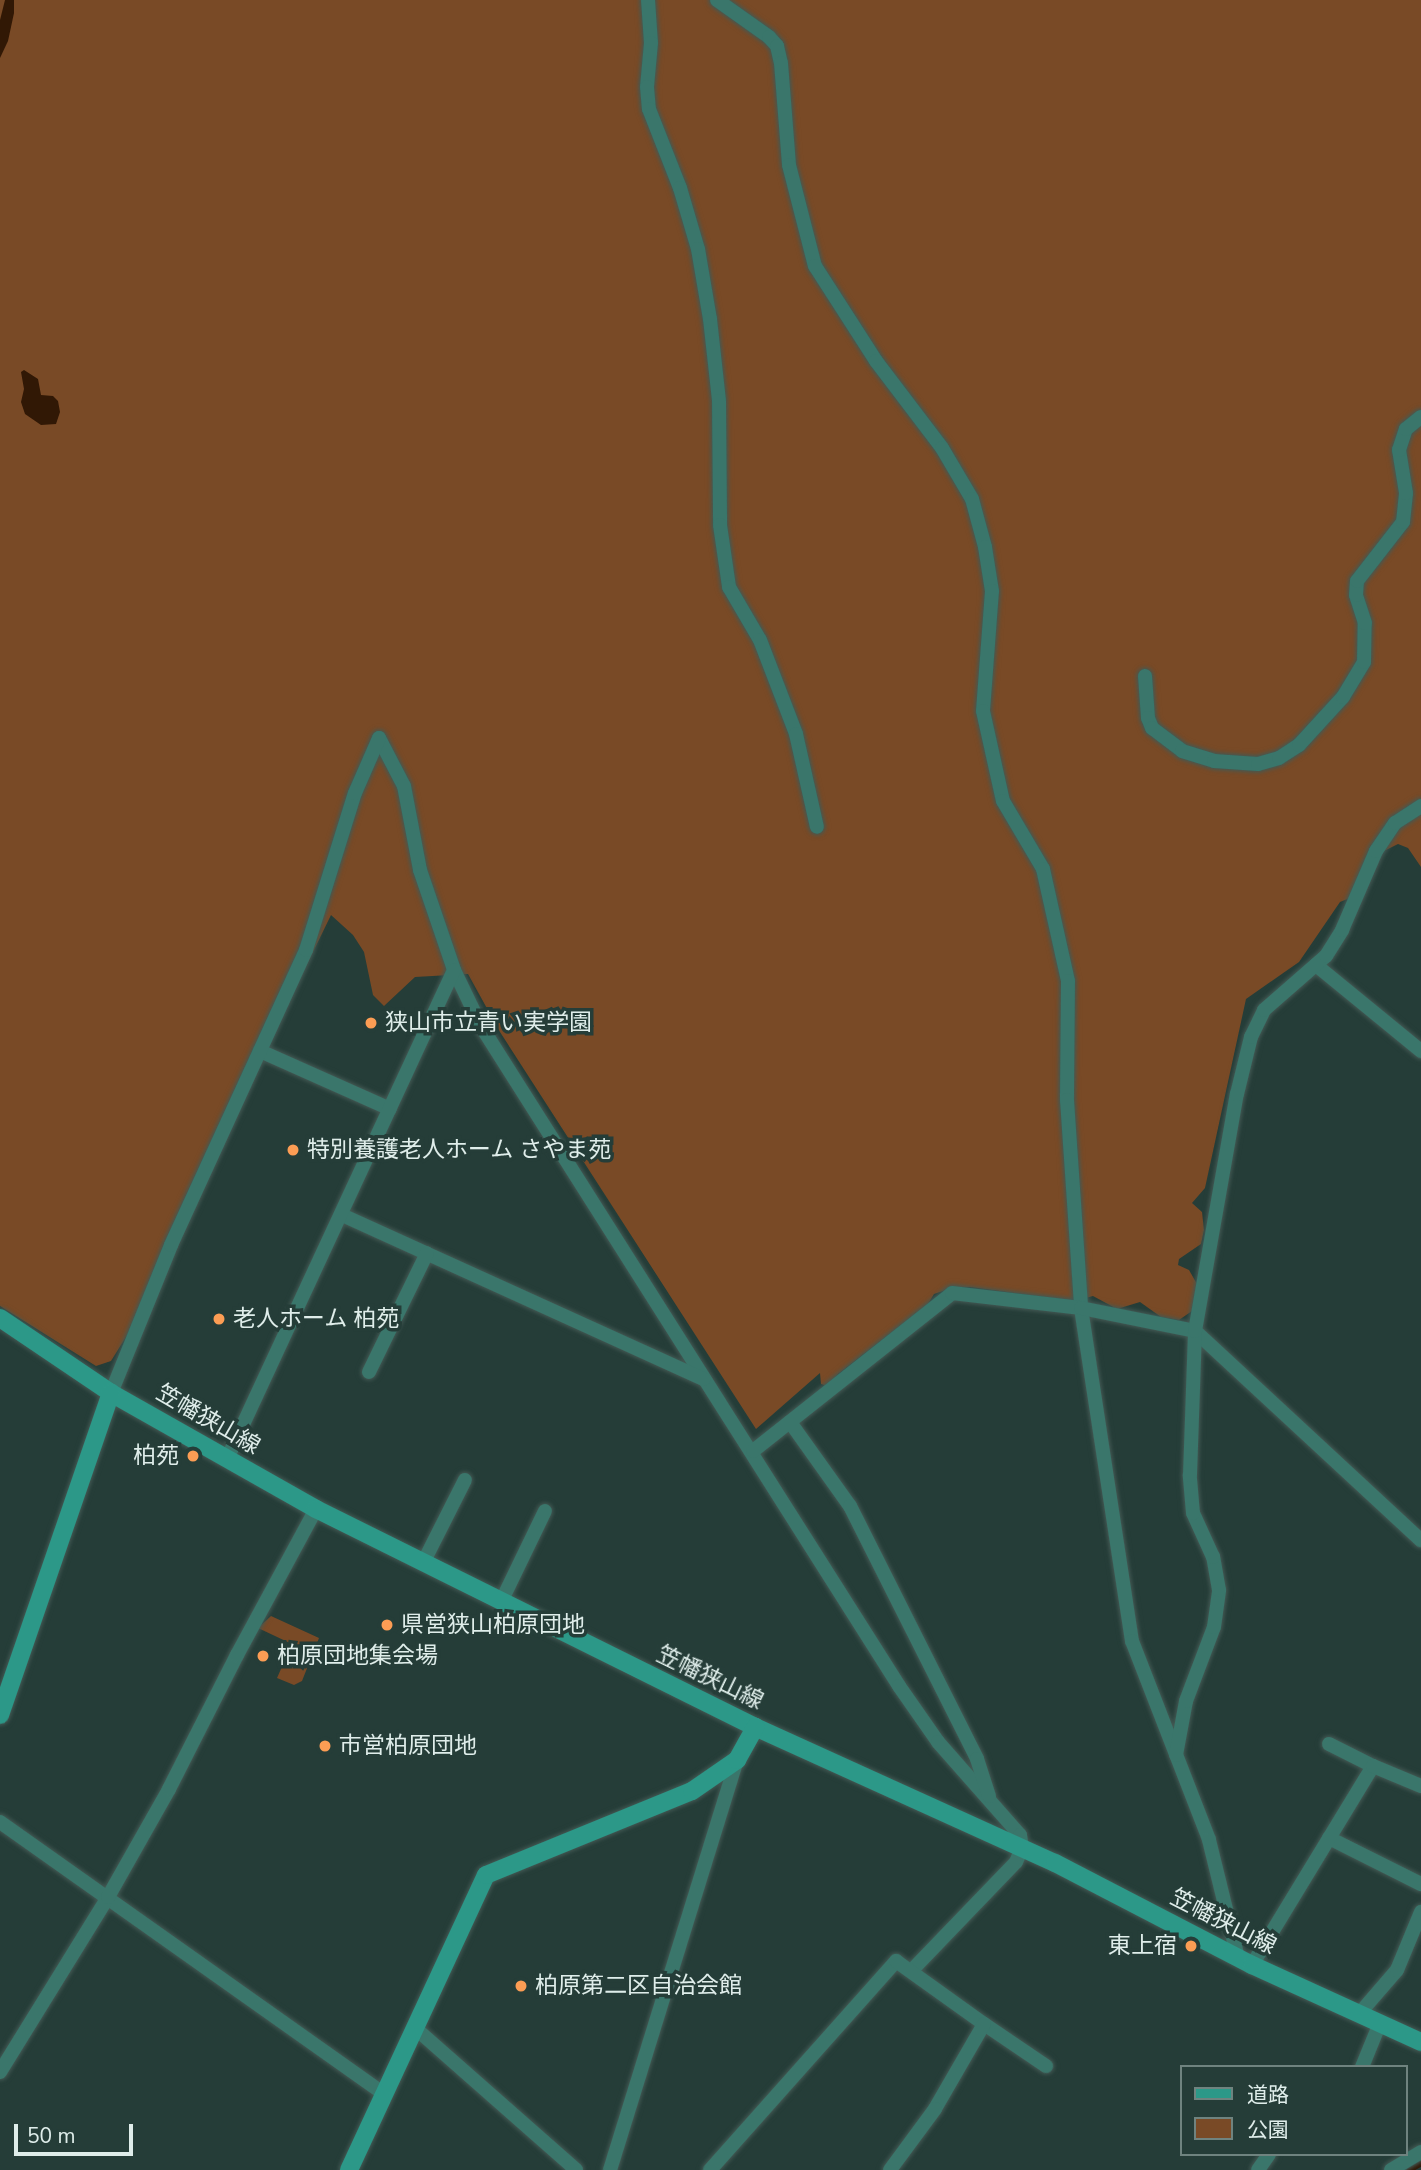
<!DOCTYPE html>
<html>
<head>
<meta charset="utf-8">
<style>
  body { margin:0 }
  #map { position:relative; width:1421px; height:2170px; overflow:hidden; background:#253d38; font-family:"Nunito Sans","Noto Sans JP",sans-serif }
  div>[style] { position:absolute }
  .green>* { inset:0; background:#794a26 }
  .water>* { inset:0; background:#311805 }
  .stream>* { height:4.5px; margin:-2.25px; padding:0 2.25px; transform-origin:2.25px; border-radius:2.25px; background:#311805 }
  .roads { filter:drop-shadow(0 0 2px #435954) drop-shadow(0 0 2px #435954) }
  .street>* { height:14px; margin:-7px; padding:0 7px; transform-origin:7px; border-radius:7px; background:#3a766b }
  .secondary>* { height:18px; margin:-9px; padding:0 9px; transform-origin:9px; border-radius:9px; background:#2c9888 }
  .dots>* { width:19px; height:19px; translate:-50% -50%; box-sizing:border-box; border:4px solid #253d38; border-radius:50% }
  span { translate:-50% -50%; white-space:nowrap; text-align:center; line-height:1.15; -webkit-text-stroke:7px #253d38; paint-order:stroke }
  .poi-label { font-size:23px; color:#dfedea }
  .left { translate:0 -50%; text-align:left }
  .right { translate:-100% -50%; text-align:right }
  .street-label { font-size:23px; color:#dfedea }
  .legend { position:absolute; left:1180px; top:2065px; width:228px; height:91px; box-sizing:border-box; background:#253d38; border:2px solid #6f837f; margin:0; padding:9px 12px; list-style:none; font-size:21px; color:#dfedea }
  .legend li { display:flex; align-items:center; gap:14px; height:35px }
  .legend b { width:35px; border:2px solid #6f837f }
  .scale { position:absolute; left:14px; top:2124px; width:119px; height:32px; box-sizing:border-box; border:4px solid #dfedea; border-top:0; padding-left:9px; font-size:21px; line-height:24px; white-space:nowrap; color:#dfedea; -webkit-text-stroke:5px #253d38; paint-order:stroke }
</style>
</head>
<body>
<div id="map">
  <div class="green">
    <div style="clip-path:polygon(0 0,1421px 0,1421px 867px,1408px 848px,1398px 844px,1370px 858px,1350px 898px,1340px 902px,1299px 962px,1246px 999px,1205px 1188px,1192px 1203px,1202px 1212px,1204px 1230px,1201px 1244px,1179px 1259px,1178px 1265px,1189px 1270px,1197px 1284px,1192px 1311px,1179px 1320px,1161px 1317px,1140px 1302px,1117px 1309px,1093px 1296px,1075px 1301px,970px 1287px,952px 1288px,934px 1294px,928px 1304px,838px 1374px,827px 1386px,821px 1384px,820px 1373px,756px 1429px,500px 1032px,468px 974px,415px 977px,384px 1006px,373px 995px,364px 952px,353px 935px,331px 915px,126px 1337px,111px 1361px,96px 1366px,0 1306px)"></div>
    <div style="clip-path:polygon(271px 1616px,319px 1638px,302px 1681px,294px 1685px,277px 1678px,292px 1644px,258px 1628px)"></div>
  </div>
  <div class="water">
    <div style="clip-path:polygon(5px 0,14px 0,14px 13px,8px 41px,0 58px,0 20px)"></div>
    <div style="clip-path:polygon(24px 370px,38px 379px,41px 395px,53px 396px,58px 401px,60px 412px,56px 424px,41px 425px,25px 414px,21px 402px,24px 389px,21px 372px)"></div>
  </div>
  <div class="stream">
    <div style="left:1409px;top:2170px;width:14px;rotate:-30deg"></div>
  </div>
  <div class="roads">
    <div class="street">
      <div style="left:648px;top:0;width:43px;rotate:86deg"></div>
      <div style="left:651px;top:43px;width:44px;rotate:95.2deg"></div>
      <div style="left:647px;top:87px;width:22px;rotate:85deg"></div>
      <div style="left:649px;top:109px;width:85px;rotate:68.6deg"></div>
      <div style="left:680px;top:188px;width:64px;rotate:73.6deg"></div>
      <div style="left:698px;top:249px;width:71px;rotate:80.3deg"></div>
      <div style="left:710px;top:319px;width:82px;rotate:83.7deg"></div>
      <div style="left:719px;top:401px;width:124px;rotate:89.5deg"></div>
      <div style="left:720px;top:525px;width:63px;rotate:81.7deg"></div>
      <div style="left:729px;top:587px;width:61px;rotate:59.7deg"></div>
      <div style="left:760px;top:640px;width:101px;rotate:69deg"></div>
      <div style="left:796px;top:734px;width:95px;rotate:77.3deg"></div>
      <div style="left:717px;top:0;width:64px;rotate:35.4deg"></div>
      <div style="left:769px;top:37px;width:12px;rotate:48deg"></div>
      <div style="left:777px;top:46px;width:17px;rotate:77deg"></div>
      <div style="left:781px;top:63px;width:102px;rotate:85.5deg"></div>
      <div style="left:789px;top:165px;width:104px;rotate:75.6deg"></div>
      <div style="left:815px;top:266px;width:113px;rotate:57.3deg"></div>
      <div style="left:876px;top:361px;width:109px;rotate:52.8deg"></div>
      <div style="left:942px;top:448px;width:59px;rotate:59.5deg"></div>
      <div style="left:972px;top:499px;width:50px;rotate:74.8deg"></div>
      <div style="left:985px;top:547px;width:45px;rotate:81deg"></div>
      <div style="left:992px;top:591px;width:120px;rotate:94.3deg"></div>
      <div style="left:983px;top:711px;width:92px;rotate:77.5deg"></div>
      <div style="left:1003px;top:801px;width:79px;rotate:59.5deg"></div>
      <div style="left:1043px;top:869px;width:115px;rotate:77.4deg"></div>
      <div style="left:1068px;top:981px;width:119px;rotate:90.5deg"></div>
      <div style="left:1067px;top:1100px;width:208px;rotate:86.1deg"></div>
      <div style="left:1081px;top:1308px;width:337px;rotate:81.3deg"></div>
      <div style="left:1132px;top:1641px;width:213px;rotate:68.8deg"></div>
      <div style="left:1209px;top:1840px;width:122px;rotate:76.2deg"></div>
      <div style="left:1145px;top:676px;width:42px;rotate:85.9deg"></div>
      <div style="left:1148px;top:718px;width:11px;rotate:68deg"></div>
      <div style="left:1152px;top:728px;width:38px;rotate:37deg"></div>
      <div style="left:1182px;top:751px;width:34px;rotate:17deg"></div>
      <div style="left:1214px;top:761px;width:44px;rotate:3.9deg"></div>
      <div style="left:1258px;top:764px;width:22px;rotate:-16deg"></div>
      <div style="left:1279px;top:758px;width:24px;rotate:-33deg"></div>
      <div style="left:1299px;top:745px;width:65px;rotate:-47.5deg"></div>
      <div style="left:1343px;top:697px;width:41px;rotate:-59deg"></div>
      <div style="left:1364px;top:662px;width:39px;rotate:-89deg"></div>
      <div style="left:1365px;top:623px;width:29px;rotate:-108deg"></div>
      <div style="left:1356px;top:595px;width:14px;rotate:-86deg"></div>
      <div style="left:1357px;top:581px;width:75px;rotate:-52.1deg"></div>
      <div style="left:1403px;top:522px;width:29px;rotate:-84deg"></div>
      <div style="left:1406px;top:493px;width:44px;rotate:-99.2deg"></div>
      <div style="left:1399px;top:450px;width:22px;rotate:-72deg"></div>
      <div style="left:1406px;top:429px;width:19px;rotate:-39deg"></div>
      <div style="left:379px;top:738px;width:54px;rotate:62.5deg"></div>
      <div style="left:404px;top:786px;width:86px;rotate:79.2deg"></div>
      <div style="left:420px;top:870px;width:106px;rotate:71.2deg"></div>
      <div style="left:454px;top:970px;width:62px;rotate:64.3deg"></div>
      <div style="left:481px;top:1026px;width:781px;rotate:57.65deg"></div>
      <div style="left:899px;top:1686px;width:68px;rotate:55.1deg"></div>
      <div style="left:938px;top:1742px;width:124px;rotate:48.6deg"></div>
      <div style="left:1020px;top:1835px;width:13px;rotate:81deg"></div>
      <div style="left:1022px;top:1848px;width:15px;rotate:113deg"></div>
      <div style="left:1016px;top:1862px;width:151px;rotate:133.9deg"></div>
      <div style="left:1316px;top:965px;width:136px;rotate:39.3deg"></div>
      <div style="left:260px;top:1051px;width:142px;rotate:24deg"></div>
      <div style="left:342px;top:1215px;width:397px;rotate:24.4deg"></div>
      <div style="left:369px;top:1372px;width:132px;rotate:-64deg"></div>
      <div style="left:111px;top:1393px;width:160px;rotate:-67.9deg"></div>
      <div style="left:171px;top:1245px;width:324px;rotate:-65.4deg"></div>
      <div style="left:306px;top:950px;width:164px;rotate:-72.7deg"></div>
      <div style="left:355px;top:793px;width:60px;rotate:-66.4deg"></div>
      <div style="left:790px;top:1422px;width:103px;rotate:54.5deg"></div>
      <div style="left:850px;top:1506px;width:283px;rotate:63.3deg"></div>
      <div style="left:977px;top:1759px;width:39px;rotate:72deg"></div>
      <div style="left:753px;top:1451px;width:254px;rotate:-38.4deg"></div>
      <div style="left:952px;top:1293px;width:130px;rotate:6.6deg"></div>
      <div style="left:1081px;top:1308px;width:116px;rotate:11.4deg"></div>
      <div style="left:1195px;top:1331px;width:308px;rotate:42.8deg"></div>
      <div style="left:227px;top:1459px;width:539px;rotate:-65.1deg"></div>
      <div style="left:423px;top:1563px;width:93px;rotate:-63.2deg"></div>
      <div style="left:501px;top:1602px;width:101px;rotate:-64.2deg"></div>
      <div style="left:1329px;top:1744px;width:49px;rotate:26.6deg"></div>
      <div style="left:1176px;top:1755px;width:55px;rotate:-79.5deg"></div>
      <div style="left:1186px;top:1701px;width:79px;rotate:-69.3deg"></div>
      <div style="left:1214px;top:1627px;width:37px;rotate:-82deg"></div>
      <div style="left:1219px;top:1590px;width:34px;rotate:-100deg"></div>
      <div style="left:1213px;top:1557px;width:48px;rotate:-114.4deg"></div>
      <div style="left:1193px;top:1513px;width:38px;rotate:-95deg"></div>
      <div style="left:1190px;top:1475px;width:144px;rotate:-88deg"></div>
      <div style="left:1195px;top:1331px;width:241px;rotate:-80deg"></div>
      <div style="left:1237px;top:1094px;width:59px;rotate:-76.2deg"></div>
      <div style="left:1251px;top:1037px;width:30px;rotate:-64deg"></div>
      <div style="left:1264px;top:1010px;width:82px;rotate:-41.1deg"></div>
      <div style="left:1326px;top:956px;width:31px;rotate:-58deg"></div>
      <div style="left:1342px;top:930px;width:86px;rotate:-66.7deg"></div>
      <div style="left:1376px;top:851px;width:34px;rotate:-56deg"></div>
      <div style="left:1395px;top:823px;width:31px;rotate:-33deg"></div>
      <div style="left:0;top:1822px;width:472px;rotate:35.3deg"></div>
      <div style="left:1329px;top:1838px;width:103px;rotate:26.6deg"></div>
      <div style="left:1252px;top:1965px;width:233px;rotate:-58.7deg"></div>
      <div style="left:1373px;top:1766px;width:52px;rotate:22.6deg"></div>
      <div style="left:1359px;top:2014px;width:58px;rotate:-49.2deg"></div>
      <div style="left:1397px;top:1970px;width:63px;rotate:-67.5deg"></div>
      <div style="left:984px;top:2024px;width:75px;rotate:34.1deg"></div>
      <div style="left:414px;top:2027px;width:216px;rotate:41.4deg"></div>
      <div style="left:1362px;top:2067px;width:48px;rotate:-67.8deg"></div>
      <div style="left:0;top:2072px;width:206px;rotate:-58.3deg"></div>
      <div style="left:108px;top:1897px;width:124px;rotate:-60.5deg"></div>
      <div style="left:169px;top:1789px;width:150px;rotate:-63.1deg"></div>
      <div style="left:237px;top:1655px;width:166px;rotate:-61.6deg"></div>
      <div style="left:610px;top:2170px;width:429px;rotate:-72.8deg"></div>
      <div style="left:710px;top:2170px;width:280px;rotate:-48.3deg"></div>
      <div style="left:896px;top:1961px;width:108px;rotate:35.6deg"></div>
      <div style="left:984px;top:2024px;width:98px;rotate:120deg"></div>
      <div style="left:935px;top:2109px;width:76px;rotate:126.4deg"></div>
      <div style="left:1258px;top:2170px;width:19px;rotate:-55deg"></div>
      <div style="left:1391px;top:2170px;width:35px;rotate:-31deg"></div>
    </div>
    <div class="secondary">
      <div style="left:0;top:1318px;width:134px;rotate:34deg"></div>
      <div style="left:111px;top:1393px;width:236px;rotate:29.5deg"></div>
      <div style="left:316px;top:1509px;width:490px;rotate:26.4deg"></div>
      <div style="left:755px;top:1727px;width:329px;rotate:24.4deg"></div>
      <div style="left:1055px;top:1863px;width:222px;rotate:27.4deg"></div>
      <div style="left:1252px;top:1965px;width:186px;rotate:24.5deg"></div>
      <div style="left:0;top:1715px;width:341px;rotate:-71deg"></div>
      <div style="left:349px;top:2170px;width:325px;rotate:-65.1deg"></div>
      <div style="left:486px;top:1875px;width:222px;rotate:-22.2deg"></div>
      <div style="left:692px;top:1791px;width:55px;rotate:-34.6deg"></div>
      <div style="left:737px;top:1760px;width:38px;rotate:-61deg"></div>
    </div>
  </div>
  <div class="dots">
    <div style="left:371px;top:1023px;background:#fc9d54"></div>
    <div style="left:293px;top:1150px;background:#fc9d54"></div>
    <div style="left:219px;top:1319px;background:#fc9d54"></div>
    <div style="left:193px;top:1456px;background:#fc9d54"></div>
    <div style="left:387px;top:1625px;background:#fc9d54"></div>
    <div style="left:263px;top:1656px;background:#fc9d54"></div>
    <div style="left:325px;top:1746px;background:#fc9d54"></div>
    <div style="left:1191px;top:1946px;background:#fc9d54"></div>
    <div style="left:521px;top:1986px;background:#fc9d54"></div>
  </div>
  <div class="poi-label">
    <span class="left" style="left:385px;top:1023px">狭山市立青い実学園</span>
    <span class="left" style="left:307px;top:1150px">特別養護老人ホーム さやま苑</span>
    <span class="left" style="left:233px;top:1319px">老人ホーム 柏苑</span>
    <span class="right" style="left:179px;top:1456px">柏苑</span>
    <span class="left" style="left:401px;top:1625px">県営狭山柏原団地</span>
    <span class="left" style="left:277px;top:1656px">柏原団地集会場</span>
    <span class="left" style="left:339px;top:1746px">市営柏原団地</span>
    <span class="right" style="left:1177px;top:1946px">東上宿</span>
    <span class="left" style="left:535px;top:1986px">柏原第二区自治会館</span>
  </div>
  <div class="street-label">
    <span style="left:208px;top:1420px;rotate:30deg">笠幡狭山線</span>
    <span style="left:710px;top:1678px;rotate:26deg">笠幡狭山線</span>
    <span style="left:1223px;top:1922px;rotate:27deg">笠幡狭山線</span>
  </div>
  <ul class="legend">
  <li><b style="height:9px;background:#2c9888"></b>道路</li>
  <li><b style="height:19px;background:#794a26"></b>公園</li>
  </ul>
  <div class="scale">50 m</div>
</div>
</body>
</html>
